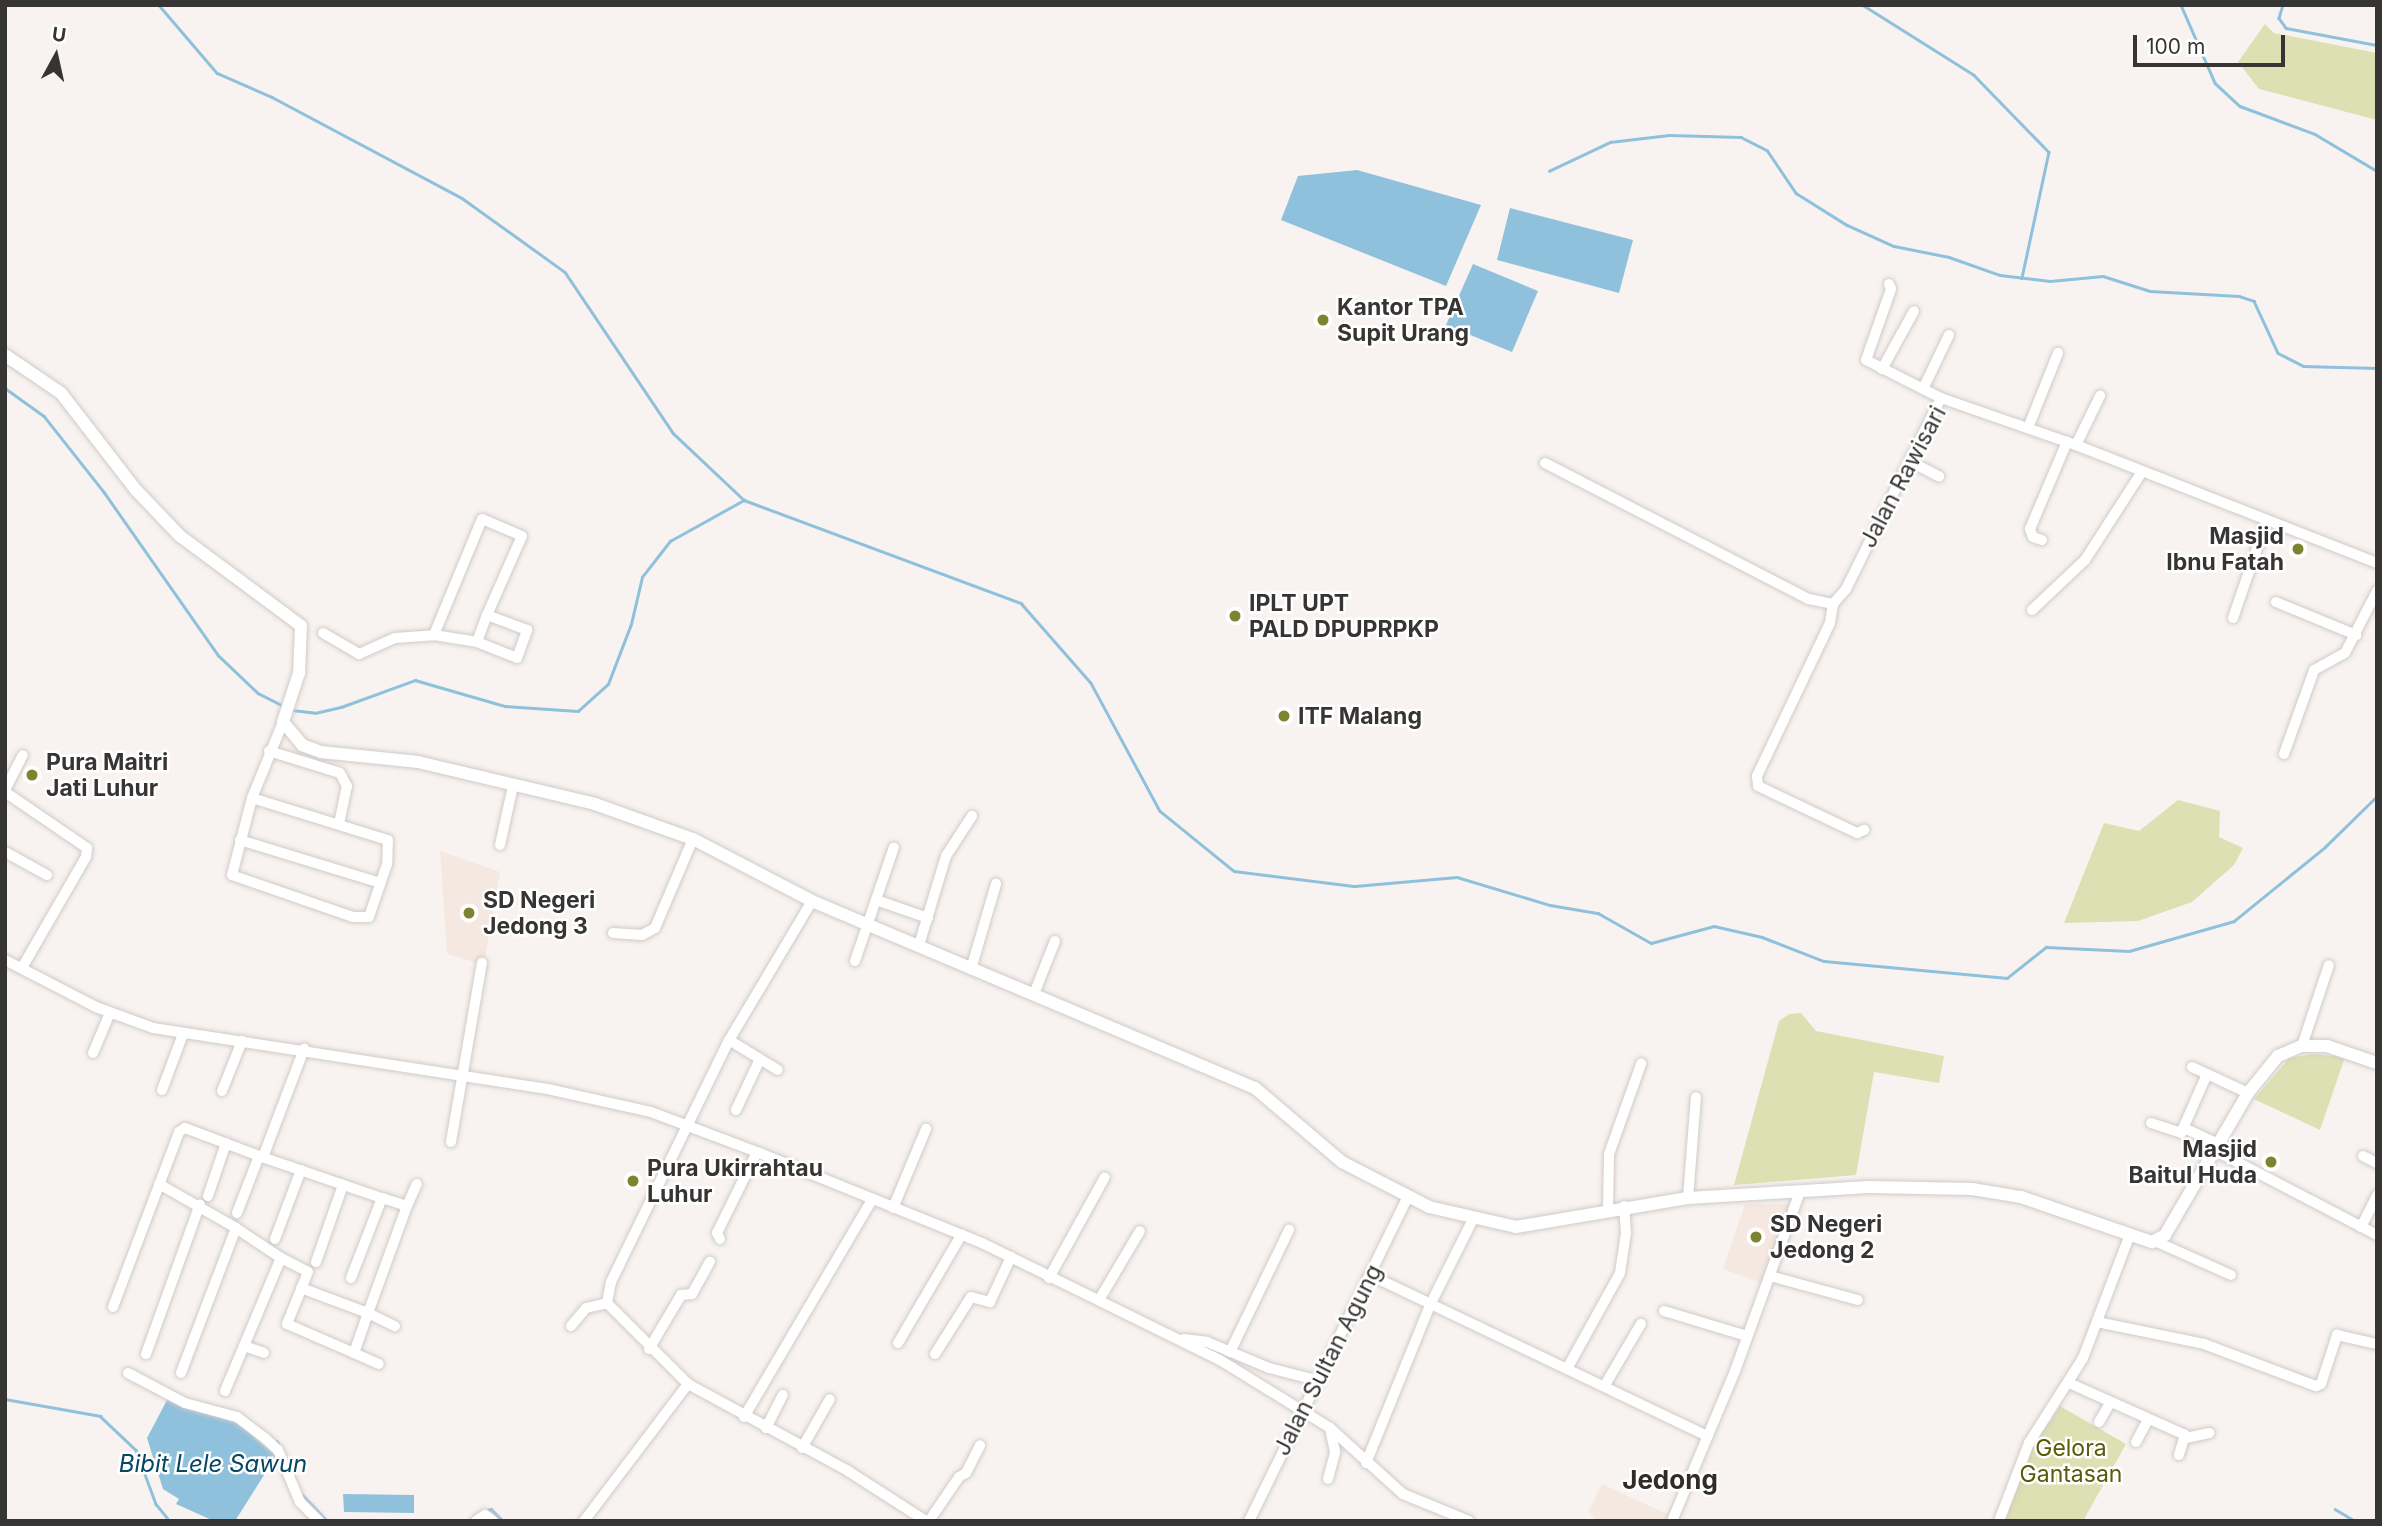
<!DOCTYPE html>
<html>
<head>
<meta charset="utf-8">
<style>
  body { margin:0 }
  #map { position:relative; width:2382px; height:1526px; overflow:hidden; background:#f8f3f0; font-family:Inter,sans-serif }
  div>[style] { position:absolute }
  .built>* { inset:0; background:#f4e8e0 }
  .green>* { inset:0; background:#dde0b2 }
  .water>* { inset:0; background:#8fc0dc }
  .stream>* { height:2.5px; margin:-1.25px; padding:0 1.25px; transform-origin:1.25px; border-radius:1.25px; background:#8fc0dc }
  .roads { filter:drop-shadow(0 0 2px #d0cbc8) drop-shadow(0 0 2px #d0cbc8) }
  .minor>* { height:10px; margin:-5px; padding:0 5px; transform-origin:5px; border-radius:5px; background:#fff }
  .tertiary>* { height:12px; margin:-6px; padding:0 6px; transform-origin:6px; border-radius:6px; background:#fff }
  .dots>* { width:19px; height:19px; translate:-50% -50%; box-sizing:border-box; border:4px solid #fff; border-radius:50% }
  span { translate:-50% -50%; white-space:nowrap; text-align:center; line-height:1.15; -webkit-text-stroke:5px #fff; paint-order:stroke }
  .poi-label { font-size:23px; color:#373534; font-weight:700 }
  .left { translate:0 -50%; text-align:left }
  .right { translate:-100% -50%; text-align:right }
  .street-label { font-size:23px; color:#373534 }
  .park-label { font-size:23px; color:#5a5a09 }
  .water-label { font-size:24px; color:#064864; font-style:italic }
  .quarter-label { font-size:26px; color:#302c2a; font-weight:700 }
  .frame { position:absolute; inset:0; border:7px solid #373534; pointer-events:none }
  .north { position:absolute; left:21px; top:21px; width:70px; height:70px; -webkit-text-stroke:5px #fff; paint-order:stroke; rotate:8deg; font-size:19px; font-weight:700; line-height:28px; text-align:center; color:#373534 }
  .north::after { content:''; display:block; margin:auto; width:24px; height:32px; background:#373534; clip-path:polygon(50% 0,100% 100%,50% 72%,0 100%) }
  .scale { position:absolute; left:2133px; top:35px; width:152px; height:32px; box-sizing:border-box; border:4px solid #373534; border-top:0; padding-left:9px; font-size:21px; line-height:24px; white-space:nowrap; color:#373534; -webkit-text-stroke:5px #fff; paint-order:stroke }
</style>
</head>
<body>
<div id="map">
  <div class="built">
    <div style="clip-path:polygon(440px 851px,500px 872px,484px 965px,447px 954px)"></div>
    <div style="clip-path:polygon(1745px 1204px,1789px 1204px,1762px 1283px,1723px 1269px)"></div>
    <div style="clip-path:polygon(1602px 1484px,1669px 1515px,1666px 1521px,1597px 1521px,1588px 1512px)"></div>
  </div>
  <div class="green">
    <div style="clip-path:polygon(2265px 24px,2274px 33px,2377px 53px,2377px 120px,2259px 89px,2238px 62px)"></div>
    <div style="clip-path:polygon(2178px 800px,2220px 811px,2219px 837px,2243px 848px,2234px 865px,2192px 902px,2138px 921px,2064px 923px,2104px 823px,2139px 831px)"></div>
    <div style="clip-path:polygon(1801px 1013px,1816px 1031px,1944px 1056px,1939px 1083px,1874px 1072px,1856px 1175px,1734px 1185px,1779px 1021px,1789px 1014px)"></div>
    <div style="clip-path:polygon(2314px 1054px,2345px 1057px,2320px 1130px,2254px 1099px,2289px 1058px)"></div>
    <div style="clip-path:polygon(2060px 1406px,2126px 1444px,2083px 1521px,2004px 1521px,2031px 1449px)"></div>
  </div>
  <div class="water">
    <div style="clip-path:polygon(1357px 170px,1481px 205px,1446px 286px,1281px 220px,1298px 176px)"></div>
    <div style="clip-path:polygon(1510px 208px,1633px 240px,1619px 293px,1497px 260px)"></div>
    <div style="clip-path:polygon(1473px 264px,1538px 291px,1512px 352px,1446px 325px)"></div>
    <div style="clip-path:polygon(167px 1400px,231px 1417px,276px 1456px,235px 1521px,214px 1521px,176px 1504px,179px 1499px,163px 1489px,147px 1438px)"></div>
    <div style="clip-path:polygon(343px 1494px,414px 1495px,414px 1513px,344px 1512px)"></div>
  </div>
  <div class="stream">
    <div style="left:159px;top:5px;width:89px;rotate:49.5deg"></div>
    <div style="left:217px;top:73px;width:60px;rotate:23.6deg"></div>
    <div style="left:272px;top:97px;width:215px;rotate:28deg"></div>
    <div style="left:462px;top:198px;width:127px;rotate:35.7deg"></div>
    <div style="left:565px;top:272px;width:194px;rotate:56.1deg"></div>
    <div style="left:673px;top:433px;width:98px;rotate:43.3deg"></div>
    <div style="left:1863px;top:5px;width:131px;rotate:32.2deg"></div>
    <div style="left:1974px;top:75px;width:107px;rotate:45.8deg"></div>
    <div style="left:2049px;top:152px;width:129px;rotate:102.1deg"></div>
    <div style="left:2181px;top:5px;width:85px;rotate:66.4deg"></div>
    <div style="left:2215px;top:83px;width:34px;rotate:43deg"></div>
    <div style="left:2240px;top:106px;width:80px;rotate:20.5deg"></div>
    <div style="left:2315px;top:134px;width:72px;rotate:30.8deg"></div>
    <div style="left:2283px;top:5px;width:14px;rotate:107deg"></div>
    <div style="left:2279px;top:18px;width:12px;rotate:55deg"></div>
    <div style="left:2286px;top:28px;width:93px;rotate:10.6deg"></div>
    <div style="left:1549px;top:171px;width:68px;rotate:-25.4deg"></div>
    <div style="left:1610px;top:142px;width:59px;rotate:-6.8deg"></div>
    <div style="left:1669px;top:135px;width:72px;rotate:1.6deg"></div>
    <div style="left:1741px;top:137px;width:29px;rotate:27deg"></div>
    <div style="left:1767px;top:150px;width:52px;rotate:56deg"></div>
    <div style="left:1796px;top:193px;width:60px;rotate:32.1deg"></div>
    <div style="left:1847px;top:225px;width:51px;rotate:24.1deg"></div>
    <div style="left:1894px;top:246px;width:56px;rotate:11.3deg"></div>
    <div style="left:1949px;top:257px;width:54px;rotate:19.4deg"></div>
    <div style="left:2000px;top:275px;width:50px;rotate:6.8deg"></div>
    <div style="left:2050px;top:281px;width:53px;rotate:-5.4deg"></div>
    <div style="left:2103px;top:276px;width:49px;rotate:17.7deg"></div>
    <div style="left:2150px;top:291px;width:89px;rotate:3.2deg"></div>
    <div style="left:2239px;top:296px;width:16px;rotate:18deg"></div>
    <div style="left:2254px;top:301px;width:57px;rotate:65.2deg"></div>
    <div style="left:2278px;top:353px;width:28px;rotate:27deg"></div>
    <div style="left:2303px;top:366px;width:74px;rotate:1.5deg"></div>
    <div style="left:5px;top:388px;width:48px;rotate:35.7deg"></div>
    <div style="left:44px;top:416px;width:97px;rotate:51.7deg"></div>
    <div style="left:104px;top:492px;width:200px;rotate:55deg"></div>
    <div style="left:219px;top:656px;width:54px;rotate:43.5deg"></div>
    <div style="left:258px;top:693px;width:28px;rotate:27deg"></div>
    <div style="left:292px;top:710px;width:23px;rotate:7deg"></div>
    <div style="left:315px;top:713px;width:27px;rotate:-13deg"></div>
    <div style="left:341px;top:707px;width:79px;rotate:-20deg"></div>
    <div style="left:415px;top:680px;width:94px;rotate:16.1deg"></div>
    <div style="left:505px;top:706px;width:73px;rotate:3.9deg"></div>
    <div style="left:578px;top:711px;width:40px;rotate:-42deg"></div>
    <div style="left:608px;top:684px;width:64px;rotate:-69deg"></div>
    <div style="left:631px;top:624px;width:48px;rotate:-76.8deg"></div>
    <div style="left:642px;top:577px;width:46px;rotate:-52.1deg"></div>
    <div style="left:670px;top:541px;width:85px;rotate:-29deg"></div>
    <div style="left:744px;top:500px;width:296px;rotate:20.4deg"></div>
    <div style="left:1021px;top:603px;width:106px;rotate:48.8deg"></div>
    <div style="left:1091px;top:683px;width:145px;rotate:61.7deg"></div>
    <div style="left:1160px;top:811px;width:95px;rotate:39deg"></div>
    <div style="left:1234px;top:871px;width:122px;rotate:7.1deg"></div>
    <div style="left:1355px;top:886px;width:102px;rotate:-5deg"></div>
    <div style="left:1457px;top:877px;width:97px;rotate:16.8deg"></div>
    <div style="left:1550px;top:905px;width:49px;rotate:9.5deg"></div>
    <div style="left:1598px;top:913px;width:61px;rotate:29.5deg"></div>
    <div style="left:1651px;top:943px;width:65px;rotate:-15.1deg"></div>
    <div style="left:1714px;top:926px;width:49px;rotate:12.9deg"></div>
    <div style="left:1762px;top:937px;width:66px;rotate:21.2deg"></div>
    <div style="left:1824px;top:961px;width:184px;rotate:5.3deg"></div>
    <div style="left:2007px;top:978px;width:50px;rotate:-38.5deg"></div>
    <div style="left:2046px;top:947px;width:83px;rotate:2.8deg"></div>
    <div style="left:2129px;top:951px;width:109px;rotate:-15.9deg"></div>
    <div style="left:2234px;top:921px;width:117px;rotate:-39.1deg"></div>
    <div style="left:2325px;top:847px;width:73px;rotate:-44.4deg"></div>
    <div style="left:5px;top:1399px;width:97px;rotate:10.1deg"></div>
    <div style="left:100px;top:1416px;width:50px;rotate:43.4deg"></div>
    <div style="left:136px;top:1450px;width:58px;rotate:69.7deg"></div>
    <div style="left:156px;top:1504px;width:22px;rotate:51deg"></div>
    <div style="left:277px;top:1441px;width:28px;rotate:63deg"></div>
    <div style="left:302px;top:1494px;width:37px;rotate:47deg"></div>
    <div style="left:2335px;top:1509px;width:23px;rotate:31deg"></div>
    <div style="left:485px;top:1511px;width:6px;rotate:-18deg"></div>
    <div style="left:491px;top:1509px;width:17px;rotate:45deg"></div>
    <div style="left:360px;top:1521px;width:45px"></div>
  </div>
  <div class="roads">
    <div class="minor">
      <div style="left:1889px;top:284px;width:5px;rotate:68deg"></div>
      <div style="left:1891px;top:289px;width:75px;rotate:109.4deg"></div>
      <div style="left:1866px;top:360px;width:84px;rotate:26.9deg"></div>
      <div style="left:1882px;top:369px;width:66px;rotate:-61.1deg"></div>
      <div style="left:1923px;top:389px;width:60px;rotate:-64.3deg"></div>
      <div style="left:2028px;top:428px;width:81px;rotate:-68.2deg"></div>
      <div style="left:2076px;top:445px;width:55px;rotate:-63.9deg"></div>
      <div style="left:1909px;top:461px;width:34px;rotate:27deg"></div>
      <div style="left:1545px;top:463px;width:297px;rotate:27.3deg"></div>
      <div style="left:1809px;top:599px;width:25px;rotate:12deg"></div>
      <div style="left:1833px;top:604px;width:20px;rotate:-49deg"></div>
      <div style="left:1846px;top:589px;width:213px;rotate:-63.6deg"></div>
      <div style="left:1941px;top:398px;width:143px;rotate:19.2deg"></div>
      <div style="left:2076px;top:445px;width:323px;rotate:21.4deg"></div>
      <div style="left:2042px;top:540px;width:9px;rotate:-162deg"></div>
      <div style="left:2033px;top:537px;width:9px;rotate:-111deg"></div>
      <div style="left:2030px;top:529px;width:95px;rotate:-67deg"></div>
      <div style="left:2276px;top:602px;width:87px;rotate:22.4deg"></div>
      <div style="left:1833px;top:604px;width:19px;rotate:99deg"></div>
      <div style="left:1830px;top:623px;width:170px;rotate:115.5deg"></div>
      <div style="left:1757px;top:776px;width:10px;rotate:84deg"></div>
      <div style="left:1758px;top:786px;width:110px;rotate:25.4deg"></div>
      <div style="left:1857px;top:833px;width:8px;rotate:-23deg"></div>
      <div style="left:2032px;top:610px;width:73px;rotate:-43.3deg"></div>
      <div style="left:2085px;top:560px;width:105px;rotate:-57.1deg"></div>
      <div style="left:2233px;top:618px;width:102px;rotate:-71deg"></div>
      <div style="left:323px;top:633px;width:42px;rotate:30.3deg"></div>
      <div style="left:359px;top:654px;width:39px;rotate:-24deg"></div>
      <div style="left:395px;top:638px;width:39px;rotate:-4deg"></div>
      <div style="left:434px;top:635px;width:44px;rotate:9.2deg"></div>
      <div style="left:477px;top:642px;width:43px;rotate:21.8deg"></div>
      <div style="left:517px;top:658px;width:30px;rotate:-70deg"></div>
      <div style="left:527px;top:630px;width:43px;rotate:-159.4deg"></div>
      <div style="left:487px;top:615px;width:86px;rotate:-66.1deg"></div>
      <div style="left:522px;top:536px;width:43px;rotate:-157deg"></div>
      <div style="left:482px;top:519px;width:126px;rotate:112.5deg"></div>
      <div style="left:477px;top:642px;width:29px;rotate:-70deg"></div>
      <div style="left:269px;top:751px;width:74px;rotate:17.2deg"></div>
      <div style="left:340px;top:773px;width:15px;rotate:62deg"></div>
      <div style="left:347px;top:786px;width:39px;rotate:102deg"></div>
      <div style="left:2284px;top:754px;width:89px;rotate:-70.3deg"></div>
      <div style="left:2314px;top:670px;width:35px;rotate:-29deg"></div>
      <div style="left:2345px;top:653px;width:70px;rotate:-62.7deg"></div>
      <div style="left:5px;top:790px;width:39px;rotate:-63deg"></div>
      <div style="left:5px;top:792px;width:99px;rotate:34.3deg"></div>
      <div style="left:87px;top:848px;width:9px;rotate:96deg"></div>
      <div style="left:86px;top:857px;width:128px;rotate:120deg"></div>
      <div style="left:252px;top:798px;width:142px;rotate:17.2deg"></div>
      <div style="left:388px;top:840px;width:24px;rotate:92deg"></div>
      <div style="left:387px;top:864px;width:56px;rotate:108.8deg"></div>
      <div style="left:369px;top:917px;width:16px;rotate:180deg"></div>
      <div style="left:353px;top:917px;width:128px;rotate:-160.9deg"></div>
      <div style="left:232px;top:875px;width:80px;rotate:-75.4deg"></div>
      <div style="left:252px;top:798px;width:82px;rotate:-67.8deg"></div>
      <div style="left:240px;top:840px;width:147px;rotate:17deg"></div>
      <div style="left:500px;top:845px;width:60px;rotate:-77.6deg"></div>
      <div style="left:5px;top:852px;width:48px;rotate:28.7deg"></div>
      <div style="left:876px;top:900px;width:55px;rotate:19.1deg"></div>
      <div style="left:812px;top:901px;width:162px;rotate:120.8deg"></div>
      <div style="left:729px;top:1040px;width:269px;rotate:116deg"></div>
      <div style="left:611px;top:1282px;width:21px;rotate:101deg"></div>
      <div style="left:607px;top:1303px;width:115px;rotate:45deg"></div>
      <div style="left:688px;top:1384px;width:182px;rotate:28.5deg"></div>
      <div style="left:848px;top:1471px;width:93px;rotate:32.7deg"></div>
      <div style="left:613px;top:933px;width:29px;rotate:4deg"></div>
      <div style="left:642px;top:935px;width:15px;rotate:-28deg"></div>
      <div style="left:655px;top:928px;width:97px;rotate:-66.9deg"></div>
      <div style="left:919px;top:945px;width:93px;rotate:-73.1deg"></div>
      <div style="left:946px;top:856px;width:48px;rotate:-57deg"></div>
      <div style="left:5px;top:960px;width:102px;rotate:27.3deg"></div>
      <div style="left:96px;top:1007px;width:61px;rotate:20.2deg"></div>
      <div style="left:153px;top:1028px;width:404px;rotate:8.8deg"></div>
      <div style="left:552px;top:1090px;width:101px;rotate:12.5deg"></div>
      <div style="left:651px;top:1112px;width:113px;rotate:20.7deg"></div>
      <div style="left:757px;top:1152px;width:243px;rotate:22deg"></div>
      <div style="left:982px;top:1243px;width:265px;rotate:26.2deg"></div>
      <div style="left:1220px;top:1360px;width:129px;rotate:31.7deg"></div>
      <div style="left:1330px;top:1428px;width:98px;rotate:42.1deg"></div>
      <div style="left:1403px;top:1494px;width:71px;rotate:22.2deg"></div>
      <div style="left:855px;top:961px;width:120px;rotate:-71.1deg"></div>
      <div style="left:971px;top:969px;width:89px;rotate:-73.6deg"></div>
      <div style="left:1034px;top:994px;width:57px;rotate:-68.4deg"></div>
      <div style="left:729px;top:1040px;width:57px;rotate:31.5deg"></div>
      <div style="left:2302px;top:1046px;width:85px;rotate:-71.6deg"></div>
      <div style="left:93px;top:1053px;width:43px;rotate:-67deg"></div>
      <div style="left:2192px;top:1067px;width:62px;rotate:24.9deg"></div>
      <div style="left:162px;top:1090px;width:60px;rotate:-69.4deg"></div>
      <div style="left:222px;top:1091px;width:54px;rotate:-68.2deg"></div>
      <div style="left:736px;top:1110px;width:56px;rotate:-64.8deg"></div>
      <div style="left:2151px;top:1123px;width:32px;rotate:18deg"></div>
      <div style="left:2181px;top:1133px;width:64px;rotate:-66.2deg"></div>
      <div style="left:2184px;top:1128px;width:38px;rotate:25deg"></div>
      <div style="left:451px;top:1142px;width:182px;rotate:-80.2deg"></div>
      <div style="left:2214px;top:1150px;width:184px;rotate:27.5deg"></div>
      <div style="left:2363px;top:1156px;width:16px;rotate:27deg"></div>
      <div style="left:263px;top:1157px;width:116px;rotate:-69.2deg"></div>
      <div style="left:159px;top:1184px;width:89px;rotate:29.7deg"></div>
      <div style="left:236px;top:1228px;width:155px;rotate:110.8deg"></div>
      <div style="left:208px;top:1196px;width:56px;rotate:-71.2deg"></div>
      <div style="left:1688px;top:1198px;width:101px;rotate:-85.5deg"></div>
      <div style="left:407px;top:1206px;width:24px;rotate:-66deg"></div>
      <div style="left:893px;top:1208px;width:86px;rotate:-67.3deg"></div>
      <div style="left:1608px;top:1208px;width:54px;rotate:-88.9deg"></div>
      <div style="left:1609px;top:1154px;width:96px;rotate:-70.4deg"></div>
      <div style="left:237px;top:1213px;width:61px;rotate:-68.9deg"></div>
      <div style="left:259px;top:1156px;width:130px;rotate:18.9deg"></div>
      <div style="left:382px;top:1198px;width:86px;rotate:111.2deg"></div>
      <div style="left:2361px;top:1227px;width:36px;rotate:-63deg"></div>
      <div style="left:275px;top:1239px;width:74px;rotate:-69.4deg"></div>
      <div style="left:720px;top:1239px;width:7px;rotate:-117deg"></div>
      <div style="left:717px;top:1233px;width:90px;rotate:-63.7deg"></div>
      <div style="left:2157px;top:1242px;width:81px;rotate:24deg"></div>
      <div style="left:281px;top:1258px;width:30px;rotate:27deg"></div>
      <div style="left:308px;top:1272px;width:56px;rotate:112deg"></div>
      <div style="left:287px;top:1324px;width:73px;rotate:23.4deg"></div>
      <div style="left:354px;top:1353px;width:42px;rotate:-70.7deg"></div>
      <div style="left:368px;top:1313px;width:30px;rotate:26deg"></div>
      <div style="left:316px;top:1262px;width:82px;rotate:-70.7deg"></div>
      <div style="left:1372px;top:1276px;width:372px;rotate:25.5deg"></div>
      <div style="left:1770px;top:1276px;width:91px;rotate:15.3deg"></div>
      <div style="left:1049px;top:1278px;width:115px;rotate:-61deg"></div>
      <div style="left:301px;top:1288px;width:72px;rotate:20.5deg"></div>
      <div style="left:368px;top:1313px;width:114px;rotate:-70deg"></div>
      <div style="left:407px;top:1206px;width:26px;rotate:-162deg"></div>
      <div style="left:1099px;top:1300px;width:80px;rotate:-59.3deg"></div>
      <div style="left:113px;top:1307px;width:187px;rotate:-69.3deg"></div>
      <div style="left:179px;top:1132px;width:7px;rotate:-34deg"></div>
      <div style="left:185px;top:1128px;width:79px;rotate:20.7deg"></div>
      <div style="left:1664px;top:1311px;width:87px;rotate:16.8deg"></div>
      <div style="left:2097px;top:1322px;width:109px;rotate:11.6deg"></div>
      <div style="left:2204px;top:1344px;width:120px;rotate:20.6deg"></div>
      <div style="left:2316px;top:1386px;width:5px;rotate:-22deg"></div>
      <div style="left:2321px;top:1384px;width:52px;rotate:-71.9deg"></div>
      <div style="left:2337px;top:1335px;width:41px;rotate:12.7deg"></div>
      <div style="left:571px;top:1326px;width:23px;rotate:-50deg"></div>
      <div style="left:586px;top:1308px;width:22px;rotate:-13deg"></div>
      <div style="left:1184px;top:1339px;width:23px;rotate:7deg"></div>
      <div style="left:1207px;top:1342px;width:67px;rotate:22.8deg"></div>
      <div style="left:1269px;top:1368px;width:49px;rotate:14.3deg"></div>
      <div style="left:898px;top:1343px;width:126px;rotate:-59.6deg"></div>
      <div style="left:244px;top:1346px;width:21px;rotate:19deg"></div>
      <div style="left:649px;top:1349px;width:63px;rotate:-59.3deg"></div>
      <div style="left:681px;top:1295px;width:11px;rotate:-5deg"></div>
      <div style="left:692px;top:1294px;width:37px;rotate:-61deg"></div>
      <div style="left:1230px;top:1352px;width:136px;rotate:-64.2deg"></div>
      <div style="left:354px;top:1353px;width:27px;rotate:24deg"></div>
      <div style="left:146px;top:1354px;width:159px;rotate:-70.2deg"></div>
      <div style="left:935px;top:1354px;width:67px;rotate:-57.7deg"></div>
      <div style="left:971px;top:1297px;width:20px;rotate:15deg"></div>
      <div style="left:990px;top:1302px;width:50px;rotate:-65deg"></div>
      <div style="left:1568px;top:1367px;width:107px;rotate:-61deg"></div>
      <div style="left:1620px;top:1273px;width:40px;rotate:-81.5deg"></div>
      <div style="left:1626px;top:1233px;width:27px;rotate:-94deg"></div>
      <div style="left:128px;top:1373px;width:64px;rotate:27.8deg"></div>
      <div style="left:185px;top:1403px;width:54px;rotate:15.1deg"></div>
      <div style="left:237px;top:1417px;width:36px;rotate:37deg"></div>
      <div style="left:266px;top:1439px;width:16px;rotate:43deg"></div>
      <div style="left:278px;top:1450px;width:56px;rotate:67.1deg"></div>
      <div style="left:300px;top:1502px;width:27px;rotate:45deg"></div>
      <div style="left:2069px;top:1383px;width:127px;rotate:24.1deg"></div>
      <div style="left:2185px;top:1435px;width:21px;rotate:107deg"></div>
      <div style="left:1605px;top:1385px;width:71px;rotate:-59.5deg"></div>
      <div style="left:225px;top:1391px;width:144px;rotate:-67.2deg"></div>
      <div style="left:281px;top:1258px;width:54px;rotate:-146.3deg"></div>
      <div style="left:744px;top:1417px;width:251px;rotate:-59.5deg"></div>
      <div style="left:2099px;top:1422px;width:22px;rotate:-60deg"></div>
      <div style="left:766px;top:1428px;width:37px;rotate:-63deg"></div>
      <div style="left:2186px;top:1438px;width:24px;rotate:-12deg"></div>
      <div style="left:2136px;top:1442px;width:24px;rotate:-62deg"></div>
      <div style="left:802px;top:1448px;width:56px;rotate:-60.3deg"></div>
      <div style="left:1366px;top:1463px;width:170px;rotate:-67.9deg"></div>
      <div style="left:1430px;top:1305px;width:96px;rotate:-63.4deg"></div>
      <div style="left:1328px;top:1479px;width:28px;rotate:-75deg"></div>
      <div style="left:1335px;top:1452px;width:25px;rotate:-102deg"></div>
      <div style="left:476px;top:1521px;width:11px;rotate:-34deg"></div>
      <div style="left:485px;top:1515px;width:10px;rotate:37deg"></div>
      <div style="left:584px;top:1521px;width:172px;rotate:-52.8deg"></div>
      <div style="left:929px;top:1521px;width:53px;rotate:-55.7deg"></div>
      <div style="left:959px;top:1477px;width:8px;rotate:-30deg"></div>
      <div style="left:966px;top:1473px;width:31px;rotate:-63deg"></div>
      <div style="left:1249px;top:1521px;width:360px;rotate:-63.9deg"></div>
      <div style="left:1672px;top:1521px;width:163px;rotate:-67.2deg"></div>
      <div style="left:1735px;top:1371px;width:191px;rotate:-70.1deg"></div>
      <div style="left:1999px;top:1521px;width:84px;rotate:-69deg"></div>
      <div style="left:2029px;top:1443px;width:101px;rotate:-57.6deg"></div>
      <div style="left:2083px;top:1358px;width:129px;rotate:-69.2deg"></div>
    </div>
    <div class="tertiary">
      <div style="left:5px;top:355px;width:68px;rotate:34.2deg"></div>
      <div style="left:61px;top:393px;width:123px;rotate:52.3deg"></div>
      <div style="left:136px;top:490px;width:64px;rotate:46.3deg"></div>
      <div style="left:180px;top:536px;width:151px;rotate:36.6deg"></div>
      <div style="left:301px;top:626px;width:47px;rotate:92.4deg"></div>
      <div style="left:299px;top:673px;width:52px;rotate:108.1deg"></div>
      <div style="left:283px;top:722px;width:30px;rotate:50deg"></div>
      <div style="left:302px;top:745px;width:20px;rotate:20deg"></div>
      <div style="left:321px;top:752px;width:98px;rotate:5.9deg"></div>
      <div style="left:418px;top:762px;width:182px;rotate:13.3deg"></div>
      <div style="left:595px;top:804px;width:104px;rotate:19.7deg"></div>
      <div style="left:693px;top:839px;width:134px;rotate:27.5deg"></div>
      <div style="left:812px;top:901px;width:481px;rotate:22.9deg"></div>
      <div style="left:1255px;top:1088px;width:114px;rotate:40.4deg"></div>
      <div style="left:1342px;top:1162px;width:98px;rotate:27.3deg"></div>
      <div style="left:1429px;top:1207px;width:89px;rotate:12.9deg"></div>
      <div style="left:1516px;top:1227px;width:174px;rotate:-9.6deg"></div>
      <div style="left:1688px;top:1198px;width:181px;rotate:-3.5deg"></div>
      <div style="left:1869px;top:1187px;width:103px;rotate:1.1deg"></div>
      <div style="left:1972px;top:1189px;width:50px;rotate:9.3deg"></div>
      <div style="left:2021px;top:1197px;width:139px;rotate:19deg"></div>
      <div style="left:2152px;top:1242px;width:15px;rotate:-28deg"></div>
      <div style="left:2165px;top:1235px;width:164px;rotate:-59.7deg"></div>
      <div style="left:2248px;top:1093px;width:48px;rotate:-51deg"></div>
      <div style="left:2278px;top:1056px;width:26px;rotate:-23deg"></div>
      <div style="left:2302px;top:1046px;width:25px"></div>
      <div style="left:2327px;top:1046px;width:53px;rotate:18.8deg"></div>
    </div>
  </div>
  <div class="dots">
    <div style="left:1323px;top:320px;background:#7d832e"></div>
    <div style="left:2298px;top:549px;background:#7d832e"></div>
    <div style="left:1235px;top:616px;background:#7d832e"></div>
    <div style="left:1284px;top:716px;background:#7d832e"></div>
    <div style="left:32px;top:775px;background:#7d832e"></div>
    <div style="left:469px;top:913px;background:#7d832e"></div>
    <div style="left:2271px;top:1162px;background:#7d832e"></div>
    <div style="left:633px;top:1181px;background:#7d832e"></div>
    <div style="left:1756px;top:1237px;background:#7d832e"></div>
  </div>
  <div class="poi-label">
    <span class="left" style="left:1337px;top:320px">Kantor TPA<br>Supit Urang</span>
    <span class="right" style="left:2284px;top:549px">Masjid<br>Ibnu Fatah</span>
    <span class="left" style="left:1249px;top:616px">IPLT UPT<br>PALD DPUPRPKP</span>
    <span class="left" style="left:1298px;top:716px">ITF Malang</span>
    <span class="left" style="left:46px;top:775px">Pura Maitri<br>Jati Luhur</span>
    <span class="left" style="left:483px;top:913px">SD Negeri<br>Jedong 3</span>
    <span class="right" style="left:2257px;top:1162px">Masjid<br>Baitul Huda</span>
    <span class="left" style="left:647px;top:1181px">Pura Ukirrahtau<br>Luhur</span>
    <span class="left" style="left:1770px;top:1237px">SD Negeri<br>Jedong 2</span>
  </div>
  <div class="street-label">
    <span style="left:1903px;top:477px;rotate:-62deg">Jalan Rawisari</span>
    <span style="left:1328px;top:1360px;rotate:-63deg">Jalan Sultan Agung</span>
  </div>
  <div class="park-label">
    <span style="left:2071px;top:1461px">Gelora<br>Gantasan</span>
  </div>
  <div class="water-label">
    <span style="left:213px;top:1464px">Bibit Lele Sawun</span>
  </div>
  <div class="quarter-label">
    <span style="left:1670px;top:1480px">Jedong</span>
  </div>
  <div class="frame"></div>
  <div class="north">U</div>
  <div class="scale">100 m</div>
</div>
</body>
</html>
